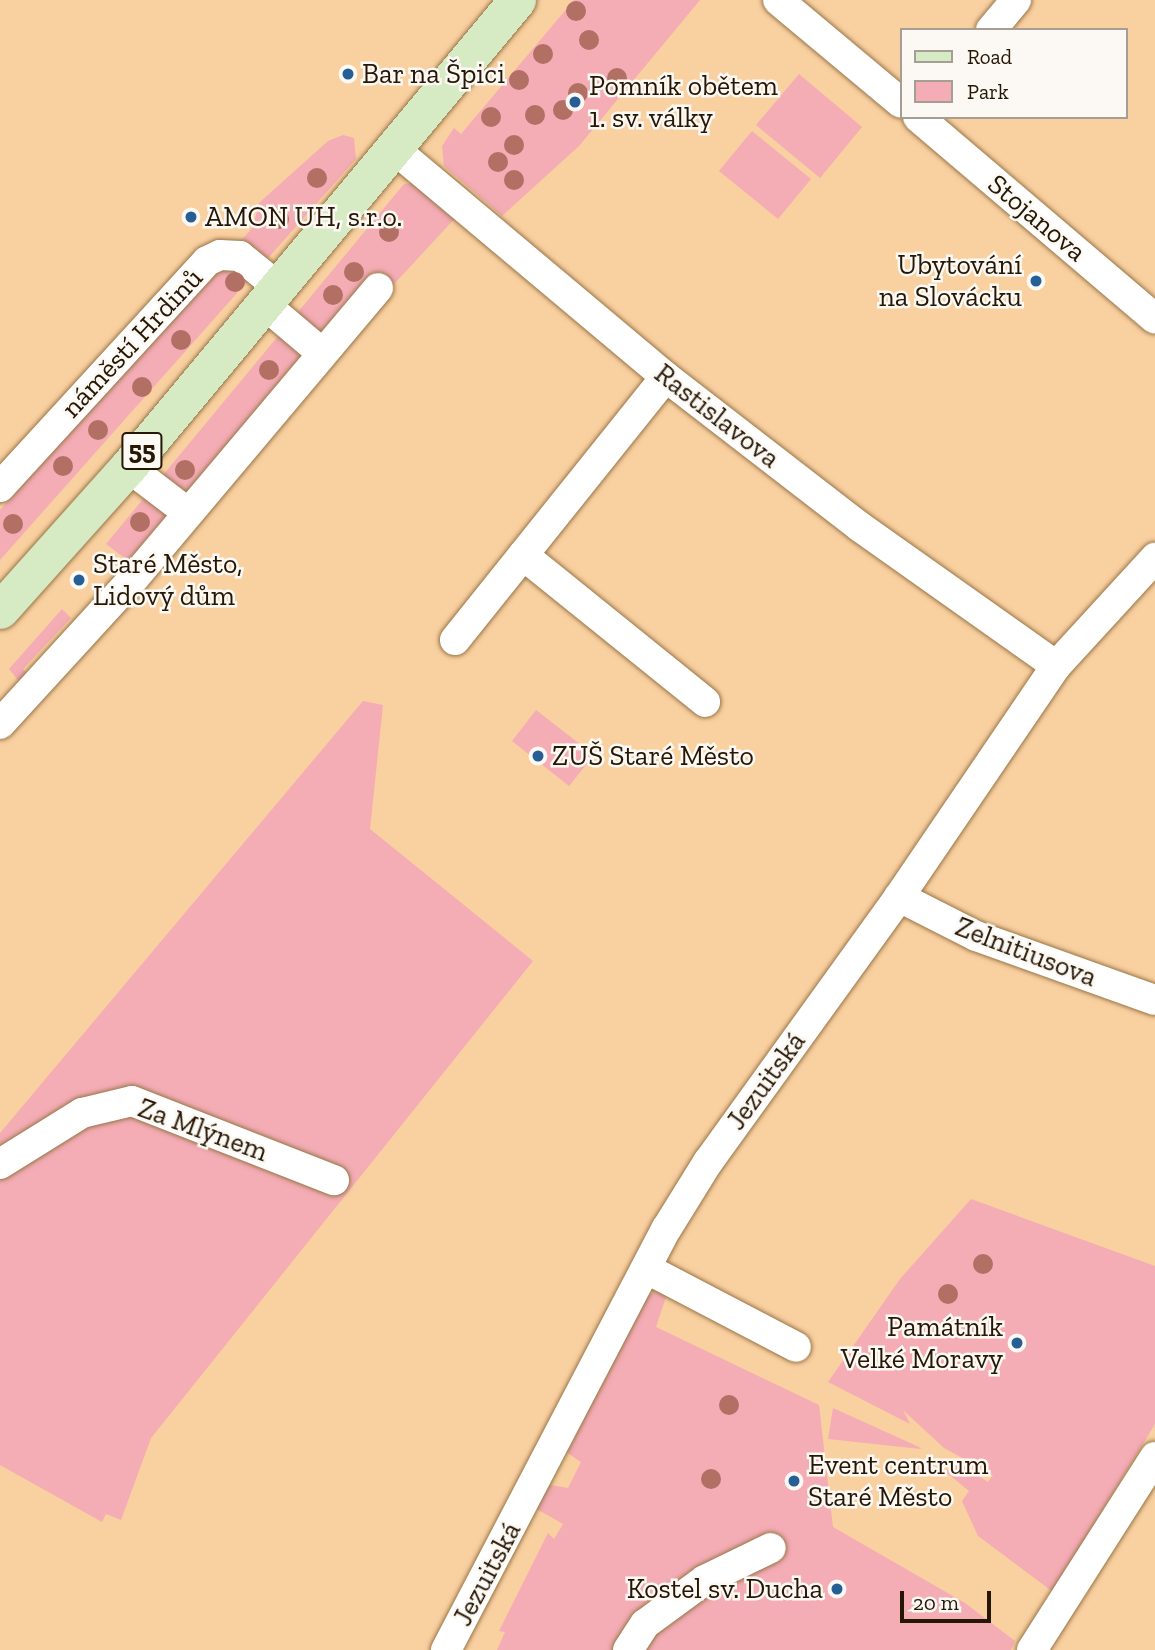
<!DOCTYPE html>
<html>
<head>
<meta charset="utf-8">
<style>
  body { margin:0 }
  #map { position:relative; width:1155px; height:1650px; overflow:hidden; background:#f9d0a0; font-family:"Zilla Slab",serif }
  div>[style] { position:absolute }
  .green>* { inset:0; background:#f4acb5 }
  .roads { filter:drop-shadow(0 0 2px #997547) drop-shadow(0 0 2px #997547) }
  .minor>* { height:30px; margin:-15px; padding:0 15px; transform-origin:15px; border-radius:15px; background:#fff }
  .major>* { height:37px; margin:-18.5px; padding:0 18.5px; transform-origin:18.5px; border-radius:18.5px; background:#d6eac4 }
  .trees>* { width:20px; height:20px; margin:-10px; border-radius:50%; background:#b27065 }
  .dots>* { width:19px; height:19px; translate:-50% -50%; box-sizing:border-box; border:4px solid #fcf8f3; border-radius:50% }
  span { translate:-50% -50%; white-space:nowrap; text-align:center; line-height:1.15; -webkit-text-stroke:5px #fcf8f3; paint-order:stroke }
  .shield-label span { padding:2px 5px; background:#fcf8f3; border:2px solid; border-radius:5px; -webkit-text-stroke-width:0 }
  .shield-label { font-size:26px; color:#261705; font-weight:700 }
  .poi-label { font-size:28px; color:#261705 }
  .left { translate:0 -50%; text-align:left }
  .right { translate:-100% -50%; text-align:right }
  .street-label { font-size:28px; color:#261705 }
  .legend { position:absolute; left:900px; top:28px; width:228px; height:91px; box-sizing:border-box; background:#fcf8f3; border:2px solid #a69e94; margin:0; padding:9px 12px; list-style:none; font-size:21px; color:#261705 }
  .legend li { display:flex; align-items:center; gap:14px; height:35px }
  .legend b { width:35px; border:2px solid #a69e94 }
  .scale { position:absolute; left:900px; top:1591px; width:91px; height:32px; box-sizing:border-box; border:4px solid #261705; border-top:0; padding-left:9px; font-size:21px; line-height:24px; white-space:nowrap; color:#261705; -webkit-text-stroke:5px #fcf8f3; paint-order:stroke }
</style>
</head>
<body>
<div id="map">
  <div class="green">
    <div style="clip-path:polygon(574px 0,700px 0,579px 146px,502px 216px,444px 166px,442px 146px,454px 128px,461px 134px)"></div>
    <div style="clip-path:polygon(799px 74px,862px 127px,820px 178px,756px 125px)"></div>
    <div style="clip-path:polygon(752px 131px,811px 179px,778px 219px,719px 171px)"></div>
    <div style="clip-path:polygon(343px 135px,354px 138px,356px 159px,0 560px,0 510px,253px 227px,259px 203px,328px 141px)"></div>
    <div style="clip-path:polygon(415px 183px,458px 215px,134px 565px,106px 544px,404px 184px)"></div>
    <div style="clip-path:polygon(62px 609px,71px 618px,23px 669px,32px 678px,22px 685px,9px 669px)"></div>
    <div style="clip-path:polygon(363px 701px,383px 705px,370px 829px,533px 961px,151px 1438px,121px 1520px,106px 1514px,102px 1522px,0 1465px,0 1133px)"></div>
    <div style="clip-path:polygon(536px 710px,594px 755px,569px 786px,512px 741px)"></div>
    <div style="clip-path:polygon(971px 1199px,1155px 1266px,1155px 1424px,1053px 1592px,978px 1536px,962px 1501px,969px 1491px,946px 1472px,954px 1460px,988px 1482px,993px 1475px,944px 1448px,903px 1410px,910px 1424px,828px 1382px,900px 1279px)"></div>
    <div style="clip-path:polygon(656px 1291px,667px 1294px,656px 1327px,819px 1405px,833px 1527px,965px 1603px,1015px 1641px,1011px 1650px,497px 1650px,505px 1632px,499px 1631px,548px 1533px,554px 1539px,563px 1524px,535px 1508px,550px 1485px,568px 1488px,581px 1462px,566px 1452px,645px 1298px)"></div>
    <div style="clip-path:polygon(833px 1408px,919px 1447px,921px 1449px,828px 1439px)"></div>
  </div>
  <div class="roads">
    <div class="minor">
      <div style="left:778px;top:0;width:160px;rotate:39.9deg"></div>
      <div style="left:991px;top:30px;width:39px;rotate:-50deg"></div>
      <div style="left:918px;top:117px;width:311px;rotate:40.4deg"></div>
      <div style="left:393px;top:148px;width:356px;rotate:40deg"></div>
      <div style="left:666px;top:377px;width:245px;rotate:37.7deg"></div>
      <div style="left:860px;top:527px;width:240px;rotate:35.3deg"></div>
      <div style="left:264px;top:304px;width:76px;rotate:40.2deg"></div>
      <div style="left:128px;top:467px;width:74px;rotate:37.3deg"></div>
      <div style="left:0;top:487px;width:306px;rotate:-47.5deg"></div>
      <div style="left:207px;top:261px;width:14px;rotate:-25deg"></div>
      <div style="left:220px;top:255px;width:20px;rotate:3deg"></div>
      <div style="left:240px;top:256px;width:49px;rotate:39.2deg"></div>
      <div style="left:523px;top:555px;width:234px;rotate:38.9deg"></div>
      <div style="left:455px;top:640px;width:337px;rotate:-51.3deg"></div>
      <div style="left:0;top:724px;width:198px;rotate:-47.5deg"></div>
      <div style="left:134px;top:578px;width:379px;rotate:-49.9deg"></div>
      <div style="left:899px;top:897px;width:86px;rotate:26.9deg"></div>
      <div style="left:976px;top:936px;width:190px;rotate:19.7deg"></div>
      <div style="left:0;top:1164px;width:97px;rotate:-31.9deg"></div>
      <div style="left:82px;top:1113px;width:51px;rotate:-13.5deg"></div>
      <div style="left:132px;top:1101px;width:217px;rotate:21.4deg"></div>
      <div style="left:647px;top:1269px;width:168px;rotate:27.6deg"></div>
      <div style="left:446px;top:1650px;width:476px;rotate:-62.4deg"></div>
      <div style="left:667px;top:1228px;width:78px;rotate:-58.2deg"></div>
      <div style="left:708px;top:1162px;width:327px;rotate:-54.2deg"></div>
      <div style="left:899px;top:897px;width:279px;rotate:-55.8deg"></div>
      <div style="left:1056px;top:666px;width:147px;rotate:-47.5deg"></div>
      <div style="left:628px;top:1650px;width:31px;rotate:-57deg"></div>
      <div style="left:645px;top:1624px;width:74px;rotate:-36.3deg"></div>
      <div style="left:705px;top:1580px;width:73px;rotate:-25.9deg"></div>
      <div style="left:1032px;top:1650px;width:229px;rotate:-57.5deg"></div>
    </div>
    <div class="major">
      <div style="left:0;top:610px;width:192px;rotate:-48.2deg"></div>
      <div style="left:128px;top:467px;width:608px;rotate:-50.21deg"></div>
    </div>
  </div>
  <div class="trees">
    <div style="left:576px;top:11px"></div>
    <div style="left:589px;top:40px"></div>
    <div style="left:543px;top:54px"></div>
    <div style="left:617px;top:78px"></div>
    <div style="left:519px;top:80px"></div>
    <div style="left:578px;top:93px"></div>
    <div style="left:563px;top:110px"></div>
    <div style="left:535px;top:115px"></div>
    <div style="left:491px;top:117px"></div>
    <div style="left:514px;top:145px"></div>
    <div style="left:498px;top:162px"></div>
    <div style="left:317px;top:178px"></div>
    <div style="left:514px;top:180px"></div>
    <div style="left:279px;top:219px"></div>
    <div style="left:389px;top:232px"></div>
    <div style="left:354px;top:272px"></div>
    <div style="left:235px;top:282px"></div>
    <div style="left:333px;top:295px"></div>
    <div style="left:181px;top:340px"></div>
    <div style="left:269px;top:370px"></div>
    <div style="left:142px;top:387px"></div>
    <div style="left:98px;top:430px"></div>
    <div style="left:63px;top:466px"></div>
    <div style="left:185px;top:470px"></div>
    <div style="left:140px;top:522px"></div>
    <div style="left:13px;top:524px"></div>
    <div style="left:983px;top:1264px"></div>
    <div style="left:948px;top:1294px"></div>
    <div style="left:729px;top:1405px"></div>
    <div style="left:711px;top:1479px"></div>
  </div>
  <div class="dots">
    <div style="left:348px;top:74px;background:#265e96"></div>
    <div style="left:575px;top:102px;background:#265e96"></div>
    <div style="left:191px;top:217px;background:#265e96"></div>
    <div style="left:1036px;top:281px;background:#265e96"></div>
    <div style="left:79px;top:580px;background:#265e96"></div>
    <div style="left:538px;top:756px;background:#265e96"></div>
    <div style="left:1017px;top:1343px;background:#265e96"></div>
    <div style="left:794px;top:1481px;background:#265e96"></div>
    <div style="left:837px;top:1589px;background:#265e96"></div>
  </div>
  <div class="shield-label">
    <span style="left:142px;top:451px">55</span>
  </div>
  <div class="poi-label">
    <span class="left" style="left:362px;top:74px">Bar na Špici</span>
    <span class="left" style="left:589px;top:102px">Pomník obětem<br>1. sv. války</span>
    <span class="left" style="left:205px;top:217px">AMON UH, s.r.o.</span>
    <span class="right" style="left:1022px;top:281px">Ubytování<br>na Slovácku</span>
    <span class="left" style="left:93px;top:580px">Staré Město,<br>Lidový dům</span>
    <span class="left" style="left:552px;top:756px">ZUŠ Staré Město</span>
    <span class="right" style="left:1003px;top:1343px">Památník<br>Velké Moravy</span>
    <span class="left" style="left:808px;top:1481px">Event centrum<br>Staré Město</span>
    <span class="right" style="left:823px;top:1589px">Kostel sv. Ducha</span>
  </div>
  <div class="street-label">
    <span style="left:1037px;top:218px;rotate:40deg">Stojanova</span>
    <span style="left:132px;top:343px;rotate:-47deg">náměstí Hrdinů</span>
    <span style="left:717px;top:416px;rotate:38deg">Rastislavova</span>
    <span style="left:1026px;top:952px;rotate:21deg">Zelnitiusova</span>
    <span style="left:766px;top:1081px;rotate:-54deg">Jezuitská</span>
    <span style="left:203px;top:1130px;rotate:20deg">Za Mlýnem</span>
    <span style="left:487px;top:1574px;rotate:-62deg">Jezuitská</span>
  </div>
  <ul class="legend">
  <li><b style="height:9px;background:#d6eac4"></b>Road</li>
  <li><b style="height:19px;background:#f4acb5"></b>Park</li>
  </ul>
  <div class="scale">20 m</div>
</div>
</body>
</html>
